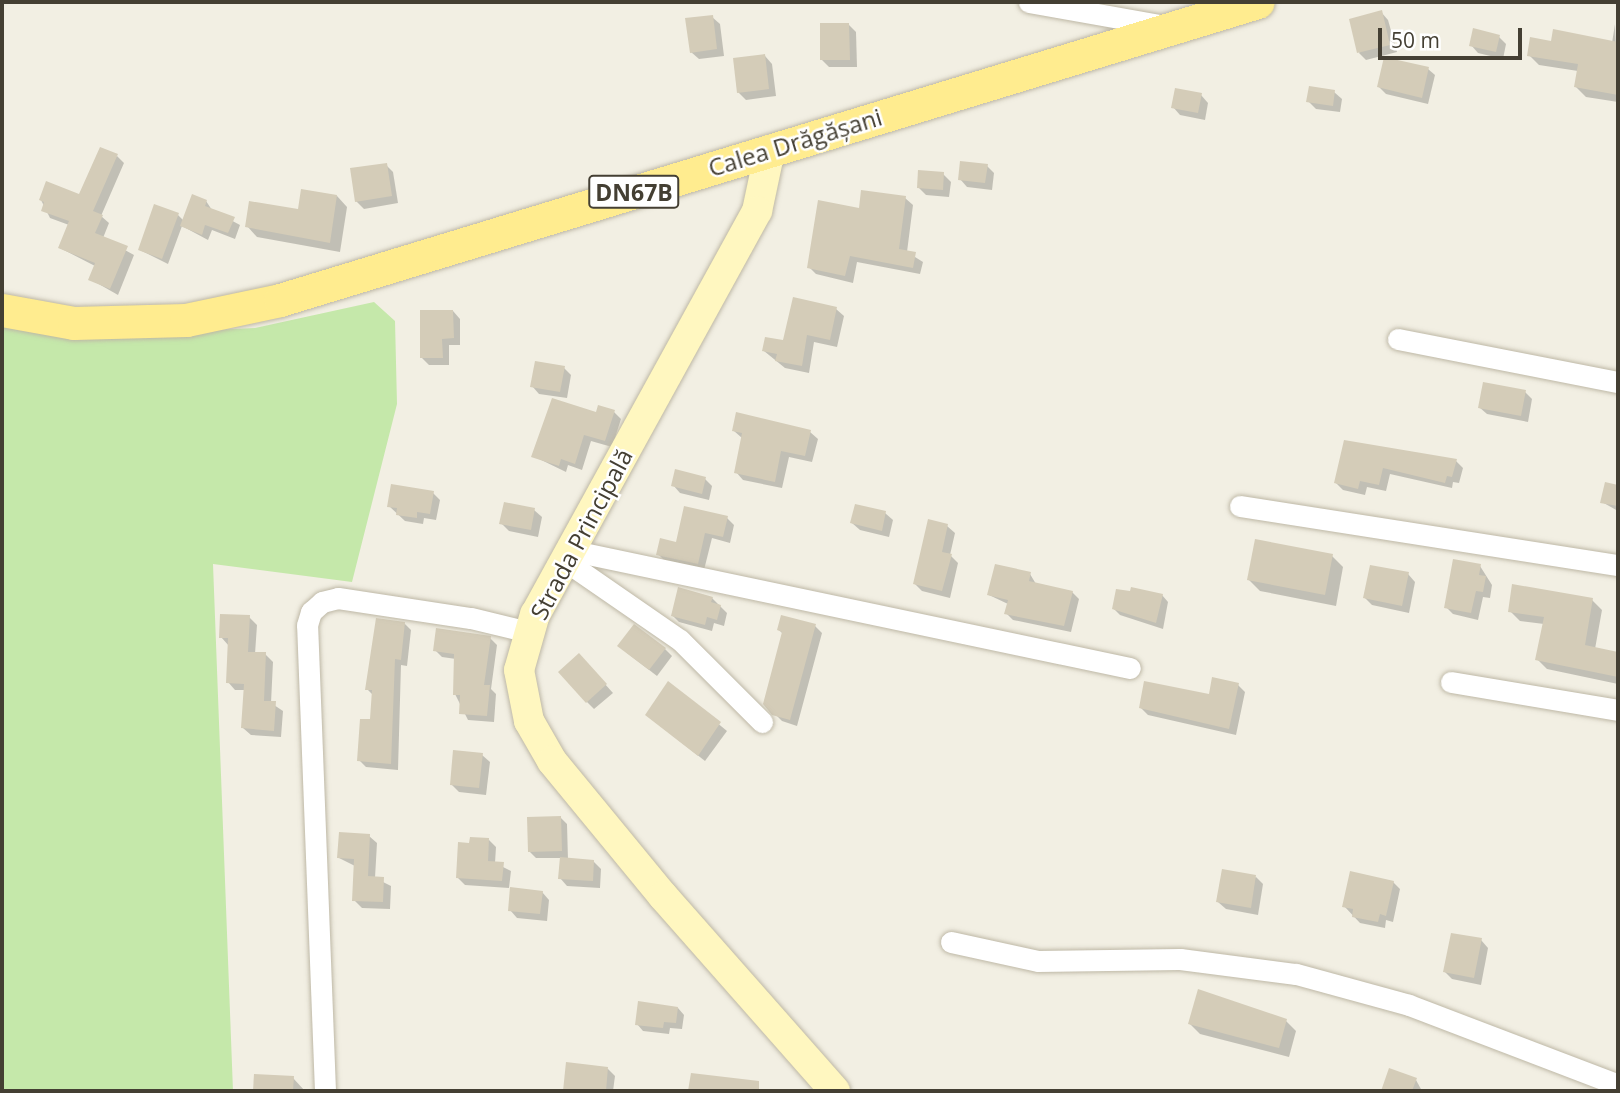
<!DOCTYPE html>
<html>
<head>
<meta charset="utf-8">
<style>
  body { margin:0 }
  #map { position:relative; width:1620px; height:1093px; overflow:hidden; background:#f2efe3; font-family:"Open Sans",sans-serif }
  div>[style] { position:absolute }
  .green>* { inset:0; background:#c5e8aa }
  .shadow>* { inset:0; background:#0003 }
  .building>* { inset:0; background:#d4ccb8 }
  .roads { filter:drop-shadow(0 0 2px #beb8a6) drop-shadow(0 0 2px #beb8a6) }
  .street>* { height:21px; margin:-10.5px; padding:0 10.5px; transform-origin:10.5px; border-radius:10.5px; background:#fff }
  .secondary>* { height:30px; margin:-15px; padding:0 15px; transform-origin:15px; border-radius:15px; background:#fff7c0 }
  .primary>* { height:33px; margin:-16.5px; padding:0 16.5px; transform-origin:16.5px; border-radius:16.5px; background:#ffec8f }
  span { translate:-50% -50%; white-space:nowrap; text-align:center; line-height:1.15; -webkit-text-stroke:5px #fff; paint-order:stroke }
  .shield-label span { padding:2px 5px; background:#fff; border:2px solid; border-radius:5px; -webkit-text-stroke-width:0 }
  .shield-label { font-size:23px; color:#443f33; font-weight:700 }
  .street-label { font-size:24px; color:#443f33 }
  .frame { position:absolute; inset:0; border:4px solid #443f33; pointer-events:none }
  .scale { position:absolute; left:1378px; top:28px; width:144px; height:32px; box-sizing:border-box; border:4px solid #443f33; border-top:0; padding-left:9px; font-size:21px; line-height:24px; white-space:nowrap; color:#443f33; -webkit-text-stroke:5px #fff; paint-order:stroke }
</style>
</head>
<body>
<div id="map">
  <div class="green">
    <div style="clip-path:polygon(374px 302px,395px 321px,397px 404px,352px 582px,213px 564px,233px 1091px,2px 1091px,2px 321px,84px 336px,255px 328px)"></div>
  </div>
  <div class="shadow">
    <div style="clip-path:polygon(1381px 12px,1388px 20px,1397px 52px,1366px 60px,1359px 53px)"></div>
    <div style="clip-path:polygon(712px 17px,720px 24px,724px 56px,699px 59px,691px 52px)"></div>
    <div style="clip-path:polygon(848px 24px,856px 32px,857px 67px,829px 67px,822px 60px)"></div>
    <div style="clip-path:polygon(1615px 24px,1618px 102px,1586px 97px,1576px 87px,1578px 71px,1539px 65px,1529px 55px,1552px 43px,1612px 43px)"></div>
    <div style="clip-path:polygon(1499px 37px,1506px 44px,1503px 59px,1478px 53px,1471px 45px)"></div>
    <div style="clip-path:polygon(765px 56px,772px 64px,776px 96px,746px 100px,738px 92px)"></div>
    <div style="clip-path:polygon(1428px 69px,1435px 75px,1428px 104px,1386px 94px,1379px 87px)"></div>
    <div style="clip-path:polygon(1334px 92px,1342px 99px,1340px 112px,1316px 109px,1308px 101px)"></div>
    <div style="clip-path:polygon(1201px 95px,1208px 103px,1205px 120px,1180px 115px,1173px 107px)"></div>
    <div style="clip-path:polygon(117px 156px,124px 163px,101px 216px,109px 223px,103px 238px,134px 255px,118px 295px,90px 279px,95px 266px,60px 248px,69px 225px,50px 218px,41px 200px,80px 196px)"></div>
    <div style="clip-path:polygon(386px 165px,393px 172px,398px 203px,364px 209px,356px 201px)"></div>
    <div style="clip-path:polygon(987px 166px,994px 173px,992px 190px,967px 187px,960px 179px)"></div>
    <div style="clip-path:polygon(943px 174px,951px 182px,949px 197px,926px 195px,918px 187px)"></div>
    <div style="clip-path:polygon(337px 196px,347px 207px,340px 252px,257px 237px,247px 226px)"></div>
    <div style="clip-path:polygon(905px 198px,913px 205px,907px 252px,923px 262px,920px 274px,857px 262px,853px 283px,816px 274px,809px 267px,860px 210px)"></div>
    <div style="clip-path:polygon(206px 201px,212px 210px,240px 225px,235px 239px,212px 230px,208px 240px,182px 226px,168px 264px,140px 250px,178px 215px,184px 221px)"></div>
    <div style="clip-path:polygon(836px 309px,844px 316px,837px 347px,814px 342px,809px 373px,785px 368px,764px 351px)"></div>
    <div style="clip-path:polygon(453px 311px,460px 319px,460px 345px,449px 345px,449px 365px,429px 365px,422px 358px)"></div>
    <div style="clip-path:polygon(564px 368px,571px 375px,567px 398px,539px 394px,532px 386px)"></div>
    <div style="clip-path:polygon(1525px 392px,1532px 399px,1528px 422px,1487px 414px,1479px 407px)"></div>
    <div style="clip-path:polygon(614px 412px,621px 419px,612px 447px,591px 441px,582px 470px,568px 465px,566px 472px,533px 456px,597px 414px)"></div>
    <div style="clip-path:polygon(734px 431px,810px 432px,818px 439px,812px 462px,789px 457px,782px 488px,743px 480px,736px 472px,742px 438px)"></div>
    <div style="clip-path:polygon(1346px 442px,1456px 461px,1463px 468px,1459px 483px,1453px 482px,1452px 488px,1390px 474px,1386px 491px,1367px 487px,1365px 495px,1343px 490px,1336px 483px)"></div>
    <div style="clip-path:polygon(705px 479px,712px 486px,709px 500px,680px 493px,673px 485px)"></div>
    <div style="clip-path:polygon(1606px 485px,1618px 487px,1618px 511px,1602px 502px)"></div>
    <div style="clip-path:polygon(433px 493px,440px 500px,436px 520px,424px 518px,423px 524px,405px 521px,389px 506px)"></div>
    <div style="clip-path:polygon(534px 510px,542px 517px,538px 537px,509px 531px,501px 523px)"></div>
    <div style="clip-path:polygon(885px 513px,893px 520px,889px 537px,860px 530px,852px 523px)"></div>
    <div style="clip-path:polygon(727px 518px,734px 525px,730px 543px,712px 538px,704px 570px,665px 561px,658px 554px)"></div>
    <div style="clip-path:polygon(947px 526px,955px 533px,950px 555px,958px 563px,950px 598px,922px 591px,915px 584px)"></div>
    <div style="clip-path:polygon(1332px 556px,1343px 567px,1336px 606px,1260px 591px,1249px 580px)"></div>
    <div style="clip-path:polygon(1480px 566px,1492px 585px,1490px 598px,1483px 597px,1478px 620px,1453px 614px,1446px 607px)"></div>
    <div style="clip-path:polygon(1030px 574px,1036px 584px,1072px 592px,1079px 599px,1071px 632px,1013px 620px,1006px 613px,1008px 604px,989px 595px)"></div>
    <div style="clip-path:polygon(1408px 574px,1415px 582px,1409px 613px,1372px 605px,1365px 598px)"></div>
    <div style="clip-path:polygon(1162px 595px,1168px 602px,1163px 629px,1120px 615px,1114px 609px)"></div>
    <div style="clip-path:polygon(712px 598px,727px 613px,724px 626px,714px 623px,712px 631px,679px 622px,672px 615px)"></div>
    <div style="clip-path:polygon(1592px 600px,1602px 610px,1595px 649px,1618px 653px,1618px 684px,1547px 669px,1537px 659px,1544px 624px,1520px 621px,1510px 611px)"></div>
    <div style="clip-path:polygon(249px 617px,257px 625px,255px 654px,265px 654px,273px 662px,271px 703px,283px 711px,281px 737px,251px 735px,243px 728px,245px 690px,235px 690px,228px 682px,229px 646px,221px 637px)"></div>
    <div style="clip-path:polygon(404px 623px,411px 630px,407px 666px,401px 665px,398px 770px,366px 767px,359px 760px,371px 721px,373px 695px,367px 689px)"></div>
    <div style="clip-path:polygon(815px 626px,822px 633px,797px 726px,782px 721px,764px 703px,783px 634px,779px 630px)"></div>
    <div style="clip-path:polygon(490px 638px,497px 645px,491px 689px,496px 694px,494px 722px,468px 720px,455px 694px,456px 659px,442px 657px,435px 650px)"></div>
    <div style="clip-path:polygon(665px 649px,672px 656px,657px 676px,627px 653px)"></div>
    <div style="clip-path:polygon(586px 663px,613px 693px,594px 709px,587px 702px)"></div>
    <div style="clip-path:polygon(669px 683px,727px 731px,705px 761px,654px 721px)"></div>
    <div style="clip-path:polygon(1238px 685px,1245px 692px,1236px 735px,1148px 715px,1141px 708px,1210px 696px)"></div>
    <div style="clip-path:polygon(482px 755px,490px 762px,486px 795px,459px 792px,451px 784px)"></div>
    <div style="clip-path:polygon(560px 817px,567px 824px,568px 860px,593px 861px,601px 869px,600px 888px,567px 886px,560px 878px,561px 858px,536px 858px,529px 851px)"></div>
    <div style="clip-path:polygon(369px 836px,377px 843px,375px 878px,391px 886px,390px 909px,362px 908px,354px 900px,355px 866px,339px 858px)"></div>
    <div style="clip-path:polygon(489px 840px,496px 847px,495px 863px,511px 871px,509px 888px,465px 885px,457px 877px,471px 845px)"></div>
    <div style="clip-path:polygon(1256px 877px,1263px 884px,1258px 915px,1226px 909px,1218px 902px)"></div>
    <div style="clip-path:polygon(1393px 882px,1400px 889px,1393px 922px,1386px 920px,1385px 928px,1360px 923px,1344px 906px)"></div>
    <div style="clip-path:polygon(542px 892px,549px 900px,547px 921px,517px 918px,510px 910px)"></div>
    <div style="clip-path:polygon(1481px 940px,1488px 948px,1481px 985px,1452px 979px,1445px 972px)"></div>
    <div style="clip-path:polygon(678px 1008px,684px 1015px,682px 1029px,670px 1028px,669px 1034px,643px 1031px,637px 1024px)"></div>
    <div style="clip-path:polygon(1286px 1021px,1296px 1031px,1289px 1057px,1200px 1034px,1190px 1024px)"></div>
    <div style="clip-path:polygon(568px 1064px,608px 1069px,615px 1076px,613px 1091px,567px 1091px)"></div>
    <div style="clip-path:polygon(1390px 1071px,1416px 1080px,1422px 1091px,1382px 1091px)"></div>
    <div style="clip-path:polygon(256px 1076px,293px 1078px,305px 1091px,255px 1091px)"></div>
  </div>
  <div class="building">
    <div style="clip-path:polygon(1382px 10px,1390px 45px,1357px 53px,1349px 19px)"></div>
    <div style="clip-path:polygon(713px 15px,717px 49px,690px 53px,685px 18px)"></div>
    <div style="clip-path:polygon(820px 23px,849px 23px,850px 60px,820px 60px)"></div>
    <div style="clip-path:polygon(1473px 28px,1500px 35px,1496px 52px,1469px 46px)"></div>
    <div style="clip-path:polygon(1553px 29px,1618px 42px,1618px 95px,1574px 87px,1578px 64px,1527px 56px,1530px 37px,1551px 41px)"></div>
    <div style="clip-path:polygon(765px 54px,769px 89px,737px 93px,733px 58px)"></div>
    <div style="clip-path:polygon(1384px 57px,1429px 67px,1422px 98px,1377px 87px)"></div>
    <div style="clip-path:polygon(1309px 86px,1335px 90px,1333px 106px,1306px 102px)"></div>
    <div style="clip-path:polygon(1175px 88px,1202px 93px,1198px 113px,1171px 108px)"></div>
    <div style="clip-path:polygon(100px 147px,118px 154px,93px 211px,103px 215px,95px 233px,128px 246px,110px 289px,88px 280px,95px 263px,58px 248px,69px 221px,41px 211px,44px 202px,39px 200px,46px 181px,79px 194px)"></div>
    <div style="clip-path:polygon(960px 161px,988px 164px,985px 183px,958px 180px)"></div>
    <div style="clip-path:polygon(387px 163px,392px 196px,355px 202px,350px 168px)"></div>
    <div style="clip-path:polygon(918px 170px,944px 172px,943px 190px,917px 188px)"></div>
    <div style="clip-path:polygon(301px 189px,337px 195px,330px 243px,245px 227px,249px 201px,298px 209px)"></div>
    <div style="clip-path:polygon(861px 190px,906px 196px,899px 249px,916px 252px,913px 268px,850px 256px,845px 276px,807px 268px,818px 200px,859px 208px)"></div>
    <div style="clip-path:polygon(192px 194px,207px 200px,205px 206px,235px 217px,228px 233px,205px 225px,202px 235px,180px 226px)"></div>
    <div style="clip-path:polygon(154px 204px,179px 213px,162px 259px,138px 250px)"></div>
    <div style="clip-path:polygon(793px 297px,837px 307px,830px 340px,807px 335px,802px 366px,775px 361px,777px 354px,762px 351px,765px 337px,783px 340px)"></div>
    <div style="clip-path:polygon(420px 310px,453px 310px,454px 338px,442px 339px,443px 358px,420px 358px)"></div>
    <div style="clip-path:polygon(535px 361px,565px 366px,560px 392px,530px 387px)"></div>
    <div style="clip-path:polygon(1483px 382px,1526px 390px,1521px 416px,1478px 408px)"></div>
    <div style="clip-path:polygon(552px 398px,596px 412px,598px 405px,615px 410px,605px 441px,584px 435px,575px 464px,561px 459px,559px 466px,531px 457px)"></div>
    <div style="clip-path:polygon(736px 412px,811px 430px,805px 456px,781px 451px,775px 482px,734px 473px,742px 433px,732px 431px)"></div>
    <div style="clip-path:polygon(1344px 440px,1457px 459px,1452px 477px,1447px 476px,1445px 483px,1383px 468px,1379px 485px,1360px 481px,1358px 489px,1334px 483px)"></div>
    <div style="clip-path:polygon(675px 469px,706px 477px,702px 494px,671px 486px)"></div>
    <div style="clip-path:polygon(1605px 482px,1618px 485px,1618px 506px,1600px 503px)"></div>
    <div style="clip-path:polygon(391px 484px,434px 491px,430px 514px,417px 512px,417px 518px,396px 515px,397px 508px,387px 507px)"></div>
    <div style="clip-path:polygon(504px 502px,535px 508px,531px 530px,499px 524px)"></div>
    <div style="clip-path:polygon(855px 504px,886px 511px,882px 531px,850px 523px)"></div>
    <div style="clip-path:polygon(684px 506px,728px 516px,723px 537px,705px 533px,698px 564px,656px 555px,660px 538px,676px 542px)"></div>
    <div style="clip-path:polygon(928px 519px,948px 524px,942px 552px,952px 554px,942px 591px,913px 584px)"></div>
    <div style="clip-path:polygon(1255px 539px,1333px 554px,1325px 595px,1247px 580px)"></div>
    <div style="clip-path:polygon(1453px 559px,1481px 564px,1479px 575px,1486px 576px,1483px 592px,1476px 591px,1471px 613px,1444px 608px)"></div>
    <div style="clip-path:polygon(995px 564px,1031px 572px,1029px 581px,1073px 591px,1064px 626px,1004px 614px,1008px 600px,987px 595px)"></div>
    <div style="clip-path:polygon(1370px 565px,1409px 572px,1402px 606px,1363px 598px)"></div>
    <div style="clip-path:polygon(1512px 584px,1593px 598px,1585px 645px,1618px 652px,1618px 677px,1535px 660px,1544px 617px,1508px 612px)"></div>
    <div style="clip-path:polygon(678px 587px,713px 597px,711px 602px,721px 605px,717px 620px,707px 617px,705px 625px,671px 616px)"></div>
    <div style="clip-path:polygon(1131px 587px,1163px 594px,1156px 623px,1112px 609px,1116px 589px,1130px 591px)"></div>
    <div style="clip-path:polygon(220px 614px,250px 615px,248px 652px,266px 652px,264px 701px,276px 701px,274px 731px,241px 728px,244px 684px,226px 683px,228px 638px,219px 638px)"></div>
    <div style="clip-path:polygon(781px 615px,816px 624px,790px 720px,772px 715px,763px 704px,782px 632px,777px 630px)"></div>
    <div style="clip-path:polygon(376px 618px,405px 622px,401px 660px,395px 659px,391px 764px,357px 761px,360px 719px,370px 719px,372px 690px,365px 690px)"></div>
    <div style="clip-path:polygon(634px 624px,666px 648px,649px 670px,617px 646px)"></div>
    <div style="clip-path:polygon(436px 628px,491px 636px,484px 685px,490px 685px,487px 716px,459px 714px,460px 695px,453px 695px,454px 654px,433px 651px)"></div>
    <div style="clip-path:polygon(579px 653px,607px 684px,586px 703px,558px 672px)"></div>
    <div style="clip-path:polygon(1212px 677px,1239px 683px,1229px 729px,1139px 708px,1144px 681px,1209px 694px)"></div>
    <div style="clip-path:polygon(668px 681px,721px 722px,698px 756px,645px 715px)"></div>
    <div style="clip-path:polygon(453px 750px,483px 753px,479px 788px,450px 785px)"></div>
    <div style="clip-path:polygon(561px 816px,562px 851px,528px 852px,527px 817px)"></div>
    <div style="clip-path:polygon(339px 832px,370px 834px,368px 876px,384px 877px,383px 902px,352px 901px,354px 859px,337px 858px)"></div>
    <div style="clip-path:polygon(470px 837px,489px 838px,488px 861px,504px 862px,502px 881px,456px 878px,458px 842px,469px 843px)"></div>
    <div style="clip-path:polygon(560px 857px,594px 860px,593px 881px,558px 879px)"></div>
    <div style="clip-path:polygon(1222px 869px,1256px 875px,1251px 908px,1216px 902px)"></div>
    <div style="clip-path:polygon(1350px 871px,1394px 881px,1386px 916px,1380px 914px,1378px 922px,1352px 917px,1353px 909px,1342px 907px)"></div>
    <div style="clip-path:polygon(510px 887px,543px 891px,540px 914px,508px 911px)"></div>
    <div style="clip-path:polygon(1451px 933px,1482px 938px,1474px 978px,1443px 972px)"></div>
    <div style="clip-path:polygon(1198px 989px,1287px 1019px,1279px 1048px,1188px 1024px)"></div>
    <div style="clip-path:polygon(638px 1001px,678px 1007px,676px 1023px,664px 1022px,663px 1028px,635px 1025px)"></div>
    <div style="clip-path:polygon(566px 1062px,608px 1067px,606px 1091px,563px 1091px)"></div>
    <div style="clip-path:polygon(1389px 1068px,1417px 1078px,1412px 1091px,1381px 1091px)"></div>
    <div style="clip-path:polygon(691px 1073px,759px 1081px,759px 1091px,688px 1091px)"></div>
    <div style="clip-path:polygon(254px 1074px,294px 1076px,293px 1091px,253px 1091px)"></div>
  </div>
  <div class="roads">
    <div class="street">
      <div style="left:1029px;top:2px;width:138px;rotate:10deg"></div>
      <div style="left:1398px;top:339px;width:224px;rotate:11.1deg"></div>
      <div style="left:1240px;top:506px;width:383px;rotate:8.9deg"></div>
      <div style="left:569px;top:550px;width:573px;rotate:11.88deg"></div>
      <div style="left:564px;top:560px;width:141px;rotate:34.6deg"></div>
      <div style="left:680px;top:640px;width:116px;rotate:45deg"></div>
      <div style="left:1451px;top:682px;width:169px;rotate:9.5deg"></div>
      <div style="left:951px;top:942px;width:89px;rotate:12.3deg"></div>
      <div style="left:1038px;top:961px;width:142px;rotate:-0.8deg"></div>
      <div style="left:1180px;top:959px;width:117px;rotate:7.4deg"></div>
      <div style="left:1296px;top:974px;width:117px;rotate:15.3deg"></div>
      <div style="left:1409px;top:1005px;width:224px;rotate:20.9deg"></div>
      <div style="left:325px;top:1091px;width:466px;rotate:-92.2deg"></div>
      <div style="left:307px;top:625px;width:14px;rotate:-73deg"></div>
      <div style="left:311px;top:612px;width:15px;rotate:-42deg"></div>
      <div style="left:322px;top:602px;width:16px;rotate:-14deg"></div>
      <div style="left:338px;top:598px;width:134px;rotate:8.6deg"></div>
      <div style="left:471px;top:618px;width:60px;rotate:13.6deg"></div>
    </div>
    <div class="secondary">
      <div style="left:770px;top:150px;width:62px;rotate:102deg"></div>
      <div style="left:757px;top:211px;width:460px;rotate:118.8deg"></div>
      <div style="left:535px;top:614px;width:58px;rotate:105.9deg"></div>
      <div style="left:519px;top:670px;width:52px;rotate:78.9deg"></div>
      <div style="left:529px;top:721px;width:46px;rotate:60.1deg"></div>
      <div style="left:552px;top:761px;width:175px;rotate:50.6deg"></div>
      <div style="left:663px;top:896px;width:260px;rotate:48.6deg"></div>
    </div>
    <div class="primary">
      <div style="left:2px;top:310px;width:73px;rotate:10.2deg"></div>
      <div style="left:74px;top:323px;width:112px;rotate:-1.5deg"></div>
      <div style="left:186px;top:320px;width:96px;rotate:-12deg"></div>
      <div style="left:280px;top:300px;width:1022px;rotate:-16.95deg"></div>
    </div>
  </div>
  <div class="shield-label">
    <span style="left:634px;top:192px">DN67B</span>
  </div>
  <div class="street-label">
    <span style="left:795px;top:142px;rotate:-17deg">Calea Drăgășani</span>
    <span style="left:581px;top:534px;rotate:-62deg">Strada Principală</span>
  </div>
  <div class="frame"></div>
  <div class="scale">50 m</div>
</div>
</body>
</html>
